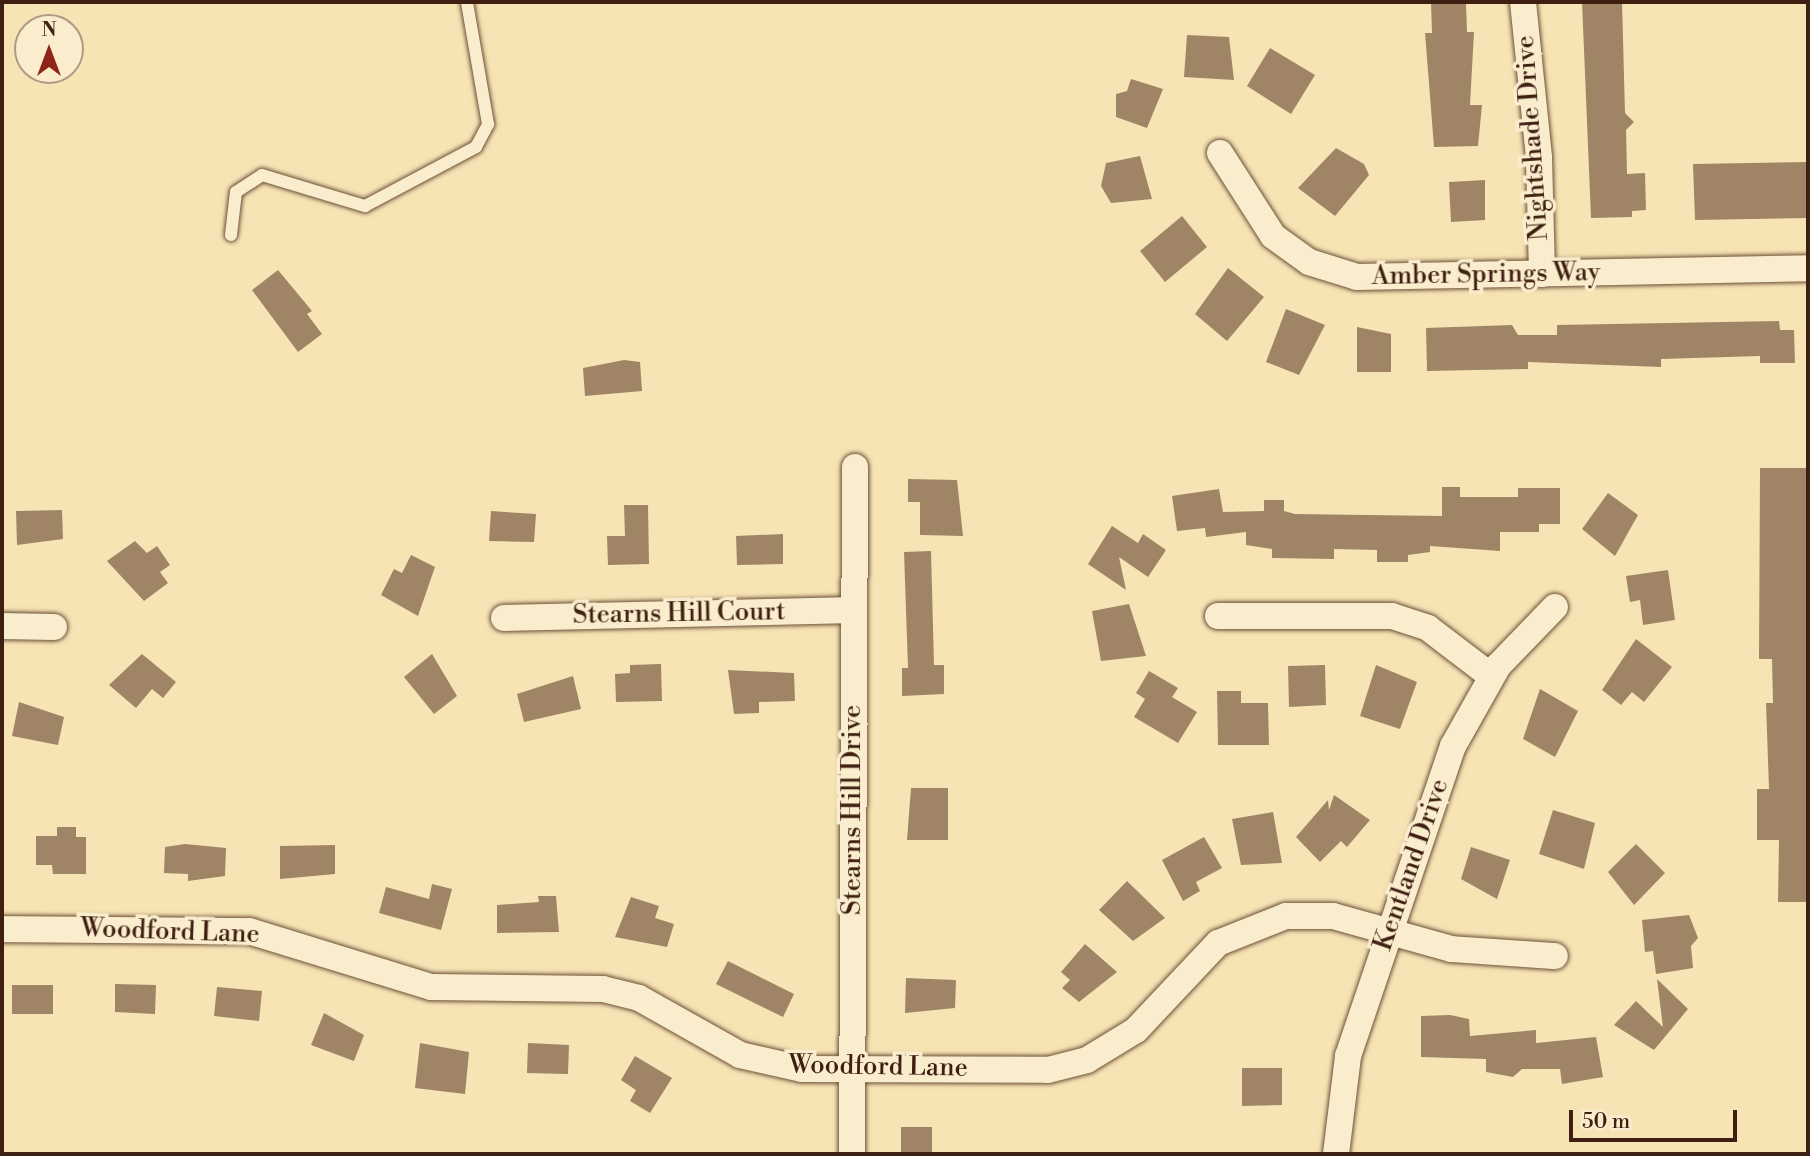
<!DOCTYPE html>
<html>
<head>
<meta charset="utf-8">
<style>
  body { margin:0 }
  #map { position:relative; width:1810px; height:1156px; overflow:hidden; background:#f7e4b4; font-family:"Libre Bodoni",serif }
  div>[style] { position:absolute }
  .building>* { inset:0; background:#9f8566 }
  .roads { filter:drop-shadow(0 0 2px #6d503a) drop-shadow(0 0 2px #6d503a) }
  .service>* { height:12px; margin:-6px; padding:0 6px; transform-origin:6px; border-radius:6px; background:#faedce }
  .minor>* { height:26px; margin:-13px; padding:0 13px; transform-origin:13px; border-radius:13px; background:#faedce }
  span { translate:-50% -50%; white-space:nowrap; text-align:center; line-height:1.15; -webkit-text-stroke:7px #faedce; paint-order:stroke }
  .street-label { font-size:26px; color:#3f1f12 }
  .frame { position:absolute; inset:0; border:4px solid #3f1f12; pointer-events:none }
  .north { position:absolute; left:14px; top:14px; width:70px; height:70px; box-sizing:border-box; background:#faedce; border:2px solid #af9b83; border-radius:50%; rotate:0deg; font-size:19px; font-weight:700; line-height:28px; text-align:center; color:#3f1f12 }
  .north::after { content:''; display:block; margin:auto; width:24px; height:32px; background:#8f2418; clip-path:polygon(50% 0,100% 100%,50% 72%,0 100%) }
  .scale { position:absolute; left:1569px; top:1110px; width:168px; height:32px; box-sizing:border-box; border:4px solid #3f1f12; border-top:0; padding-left:9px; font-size:21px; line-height:24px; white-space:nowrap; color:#3f1f12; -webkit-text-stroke:5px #faedce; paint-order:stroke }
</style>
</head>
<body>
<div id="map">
  <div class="building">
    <div style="clip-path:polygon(1431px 2px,1466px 2px,1467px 32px,1474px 32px,1470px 105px,1482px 105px,1478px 146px,1434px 147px,1425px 33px,1432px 33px)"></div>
    <div style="clip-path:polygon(1582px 2px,1622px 2px,1625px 113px,1634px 122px,1626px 130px,1627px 174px,1645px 173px,1646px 210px,1632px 211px,1632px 217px,1591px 218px)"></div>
    <div style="clip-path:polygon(1187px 35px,1229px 37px,1234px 80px,1184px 77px)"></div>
    <div style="clip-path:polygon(1270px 48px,1315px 75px,1291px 114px,1247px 86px)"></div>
    <div style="clip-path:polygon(1131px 79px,1163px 89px,1147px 128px,1116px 117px,1116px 94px,1127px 91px)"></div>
    <div style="clip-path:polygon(1336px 148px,1364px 164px,1369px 175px,1335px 216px,1298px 188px)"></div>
    <div style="clip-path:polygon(1140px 156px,1152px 199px,1111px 203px,1101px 186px,1106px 163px)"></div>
    <div style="clip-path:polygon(1808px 162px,1808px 218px,1695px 220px,1693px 164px)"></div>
    <div style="clip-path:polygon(1485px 180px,1485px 220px,1451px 222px,1449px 182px)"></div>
    <div style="clip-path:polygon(1182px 216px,1207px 247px,1165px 282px,1140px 251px)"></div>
    <div style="clip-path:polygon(1228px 268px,1264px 297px,1227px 341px,1195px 314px)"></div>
    <div style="clip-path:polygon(278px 270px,312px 311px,307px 314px,322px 334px,298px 352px,252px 290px)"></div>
    <div style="clip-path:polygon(1286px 309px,1325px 325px,1299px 375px,1266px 362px)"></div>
    <div style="clip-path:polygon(1779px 321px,1780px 330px,1794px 330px,1795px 363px,1760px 363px,1760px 356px,1661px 359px,1661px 367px,1528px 362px,1528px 369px,1427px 371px,1426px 328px,1512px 325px,1518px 335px,1557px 335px,1557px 325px)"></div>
    <div style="clip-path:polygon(1357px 327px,1391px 334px,1391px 372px,1357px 372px)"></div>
    <div style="clip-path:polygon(624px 360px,640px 362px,642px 391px,585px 396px,583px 368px)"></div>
    <div style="clip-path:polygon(1760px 468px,1808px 468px,1808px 902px,1778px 902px,1779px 840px,1757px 840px,1757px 789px,1769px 789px,1766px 703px,1773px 703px,1772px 659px,1759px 659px)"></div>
    <div style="clip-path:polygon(908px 479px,957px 480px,963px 536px,920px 535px,920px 502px,908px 502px)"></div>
    <div style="clip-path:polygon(1442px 487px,1460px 487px,1460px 497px,1518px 497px,1518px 488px,1560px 488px,1560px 524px,1539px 524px,1539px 532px,1500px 532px,1500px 551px,1430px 546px,1430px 552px,1408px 555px,1408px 562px,1377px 562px,1377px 550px,1334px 549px,1334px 559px,1272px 558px,1272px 549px,1246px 545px,1246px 532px,1206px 537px,1205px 528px,1177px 531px,1172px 496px,1219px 489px,1223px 512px,1264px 511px,1264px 500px,1284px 500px,1284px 511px,1295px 514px,1442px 516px)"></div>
    <div style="clip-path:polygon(1608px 493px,1638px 515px,1615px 556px,1582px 529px)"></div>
    <div style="clip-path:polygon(624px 505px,648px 505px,649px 564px,608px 565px,607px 536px,625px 536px)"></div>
    <div style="clip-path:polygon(62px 510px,63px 539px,17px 545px,16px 511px)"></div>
    <div style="clip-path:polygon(491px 511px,536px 514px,534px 542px,489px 541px)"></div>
    <div style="clip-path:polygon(1112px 526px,1138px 543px,1143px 534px,1166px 550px,1148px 577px,1119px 557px,1126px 590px,1088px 564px)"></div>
    <div style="clip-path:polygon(783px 534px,783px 564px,737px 565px,736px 536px)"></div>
    <div style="clip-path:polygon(135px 541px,147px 553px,157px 546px,170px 565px,160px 572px,168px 583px,144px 601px,107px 561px)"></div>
    <div style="clip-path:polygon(931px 551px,934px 665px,944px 665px,944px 694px,902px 696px,902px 668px,908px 668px,904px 552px)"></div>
    <div style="clip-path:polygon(411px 555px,435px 567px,418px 616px,381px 595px,394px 569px,402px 573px)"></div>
    <div style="clip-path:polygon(1668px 570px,1675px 620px,1643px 625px,1640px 600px,1630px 602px,1626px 576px)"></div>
    <div style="clip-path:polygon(1129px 604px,1146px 656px,1101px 661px,1092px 611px)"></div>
    <div style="clip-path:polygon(1636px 639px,1672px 667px,1644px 702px,1632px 692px,1621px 705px,1602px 690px)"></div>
    <div style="clip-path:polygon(142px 654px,176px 682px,163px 698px,152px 689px,136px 708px,109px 685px)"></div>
    <div style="clip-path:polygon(432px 654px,457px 696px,434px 714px,404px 677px)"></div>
    <div style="clip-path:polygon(661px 664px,662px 701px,616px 702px,615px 674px,630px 673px,630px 665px)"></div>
    <div style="clip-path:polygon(1325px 665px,1326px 705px,1289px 707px,1288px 666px)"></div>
    <div style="clip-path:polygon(1376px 665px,1417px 682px,1400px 729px,1360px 716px)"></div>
    <div style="clip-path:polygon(728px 670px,794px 673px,795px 701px,759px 702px,759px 713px,734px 714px)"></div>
    <div style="clip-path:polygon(1149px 671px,1178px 688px,1172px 697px,1197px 712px,1178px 743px,1134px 717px,1145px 699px,1136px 693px)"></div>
    <div style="clip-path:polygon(573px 676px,581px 709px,524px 722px,517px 694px)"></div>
    <div style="clip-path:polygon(1540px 689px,1578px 711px,1555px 757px,1523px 739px)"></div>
    <div style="clip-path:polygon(1217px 691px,1241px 691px,1241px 703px,1268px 703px,1269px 745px,1218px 745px)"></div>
    <div style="clip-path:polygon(19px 702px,64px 717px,58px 745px,12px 736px)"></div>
    <div style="clip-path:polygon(911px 788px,948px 788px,948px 840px,907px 840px)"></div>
    <div style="clip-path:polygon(1334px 795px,1370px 820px,1347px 847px,1341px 841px,1320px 862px,1296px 837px,1328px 800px,1329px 810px)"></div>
    <div style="clip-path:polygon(1553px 810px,1595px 823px,1584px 869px,1539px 854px)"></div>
    <div style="clip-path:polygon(1273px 812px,1282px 863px,1241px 865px,1232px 819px)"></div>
    <div style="clip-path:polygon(57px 827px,76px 827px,76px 837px,86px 837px,86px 874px,53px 874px,52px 865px,36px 865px,36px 836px,57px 836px)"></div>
    <div style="clip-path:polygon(1204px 837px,1222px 868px,1196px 882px,1200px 891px,1183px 901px,1162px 860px)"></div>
    <div style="clip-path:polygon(185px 844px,226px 848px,225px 876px,188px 881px,188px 874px,164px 873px,165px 847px)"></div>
    <div style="clip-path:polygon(1636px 844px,1665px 873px,1634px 905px,1608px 872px)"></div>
    <div style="clip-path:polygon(335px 845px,335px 874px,280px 879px,280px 846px)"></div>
    <div style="clip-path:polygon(1471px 847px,1510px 860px,1497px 899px,1461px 879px)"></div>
    <div style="clip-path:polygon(1127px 881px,1165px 918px,1133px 941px,1099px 910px)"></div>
    <div style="clip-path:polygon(432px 884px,452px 889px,441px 930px,379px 913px,386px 887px,429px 899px)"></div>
    <div style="clip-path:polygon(538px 896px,556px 896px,559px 932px,497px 933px,497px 905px,539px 902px)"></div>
    <div style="clip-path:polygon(631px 897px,659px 906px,655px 918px,674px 924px,667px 947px,615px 937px)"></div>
    <div style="clip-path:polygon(1689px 915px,1698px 938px,1691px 946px,1693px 968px,1656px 974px,1653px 951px,1645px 952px,1642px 920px)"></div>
    <div style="clip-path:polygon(1085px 944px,1117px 972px,1079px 1002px,1062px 988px,1070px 980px,1061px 972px)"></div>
    <div style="clip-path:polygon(728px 961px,794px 994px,783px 1017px,716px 984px)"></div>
    <div style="clip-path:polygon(906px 978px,956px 980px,955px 1008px,905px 1013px)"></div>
    <div style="clip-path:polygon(1657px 979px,1688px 1009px,1654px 1050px,1614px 1025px,1636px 1001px,1663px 1027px)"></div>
    <div style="clip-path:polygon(115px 984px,156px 985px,155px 1014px,115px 1012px)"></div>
    <div style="clip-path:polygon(12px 985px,53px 985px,53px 1014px,12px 1014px)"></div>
    <div style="clip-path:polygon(217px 987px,262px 991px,259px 1021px,214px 1016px)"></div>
    <div style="clip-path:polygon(324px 1013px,364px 1035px,354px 1061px,311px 1045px)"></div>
    <div style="clip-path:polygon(1450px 1015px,1469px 1019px,1470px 1036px,1536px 1030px,1536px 1043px,1596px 1037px,1603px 1077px,1562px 1084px,1560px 1069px,1522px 1069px,1513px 1077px,1486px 1072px,1486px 1059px,1421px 1057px,1421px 1016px)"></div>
    <div style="clip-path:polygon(420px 1043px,469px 1052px,465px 1094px,415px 1088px)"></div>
    <div style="clip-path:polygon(528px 1043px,569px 1045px,568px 1074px,527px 1073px)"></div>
    <div style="clip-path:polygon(635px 1056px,672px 1078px,650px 1113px,630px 1101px,636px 1090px,621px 1080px)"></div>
    <div style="clip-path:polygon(1242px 1068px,1282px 1068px,1282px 1105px,1242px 1106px)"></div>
    <div style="clip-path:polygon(901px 1127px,932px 1127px,932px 1154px,901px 1154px)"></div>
  </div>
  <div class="roads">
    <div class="service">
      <div style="left:231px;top:235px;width:43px;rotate:-83.4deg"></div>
      <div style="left:236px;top:192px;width:31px;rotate:-33deg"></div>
      <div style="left:262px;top:175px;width:108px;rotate:16.8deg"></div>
      <div style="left:365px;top:206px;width:126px;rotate:-28deg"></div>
      <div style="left:476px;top:147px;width:26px;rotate:-62deg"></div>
      <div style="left:488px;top:124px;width:124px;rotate:-99.8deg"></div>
    </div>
    <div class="minor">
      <div style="left:1523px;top:2px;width:157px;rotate:84.1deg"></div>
      <div style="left:1539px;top:158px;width:116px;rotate:88.5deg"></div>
      <div style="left:1220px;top:153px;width:98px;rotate:57.4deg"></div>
      <div style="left:1273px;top:236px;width:44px;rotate:35.8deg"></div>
      <div style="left:1309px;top:262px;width:50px;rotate:17.4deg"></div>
      <div style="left:1357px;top:277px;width:451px;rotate:-1.1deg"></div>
      <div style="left:1218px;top:616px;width:174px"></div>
      <div style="left:1392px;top:616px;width:38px;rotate:18deg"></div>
      <div style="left:1428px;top:628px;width:79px;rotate:37.3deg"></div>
      <div style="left:504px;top:618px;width:350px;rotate:-1.3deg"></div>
      <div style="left:2px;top:626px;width:52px;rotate:1.1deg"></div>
      <div style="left:2px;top:929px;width:247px;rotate:0.5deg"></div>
      <div style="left:249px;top:931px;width:190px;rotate:17.1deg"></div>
      <div style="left:431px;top:987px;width:172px;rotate:0.7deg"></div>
      <div style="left:603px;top:989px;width:37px;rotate:14deg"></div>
      <div style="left:639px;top:998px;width:116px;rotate:29.4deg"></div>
      <div style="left:740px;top:1055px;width:64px;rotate:12.7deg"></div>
      <div style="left:802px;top:1069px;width:246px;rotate:0.2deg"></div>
      <div style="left:1048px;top:1070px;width:40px;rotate:-14.4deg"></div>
      <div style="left:1087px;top:1060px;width:57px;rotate:-31.5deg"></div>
      <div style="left:1136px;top:1030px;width:120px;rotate:-46.7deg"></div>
      <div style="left:1218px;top:943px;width:73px;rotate:-21.7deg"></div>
      <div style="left:1286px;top:916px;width:47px"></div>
      <div style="left:1333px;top:916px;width:123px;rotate:15.6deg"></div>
      <div style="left:1451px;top:949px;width:104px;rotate:3.9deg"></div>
      <div style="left:852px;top:1154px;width:687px;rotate:-89.75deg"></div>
      <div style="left:1336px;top:1154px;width:99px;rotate:-83deg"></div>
      <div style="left:1348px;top:1056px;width:327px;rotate:-71.3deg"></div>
      <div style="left:1453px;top:746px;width:92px;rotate:-60.6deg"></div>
      <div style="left:1498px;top:666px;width:82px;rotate:-46deg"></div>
    </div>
  </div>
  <div class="street-label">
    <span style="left:1533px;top:138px;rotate:-94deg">Nightshade Drive</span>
    <span style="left:1486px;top:275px;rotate:-1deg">Amber Springs Way</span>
    <span style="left:679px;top:614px;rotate:-1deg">Stearns Hill Court</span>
    <span style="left:853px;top:810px;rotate:-90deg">Stearns Hill Drive</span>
    <span style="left:1412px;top:865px;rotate:-71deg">Kentland Drive</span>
    <span style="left:170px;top:932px;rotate:2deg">Woodford Lane</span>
    <span style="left:878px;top:1067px;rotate:1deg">Woodford Lane</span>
  </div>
  <div class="frame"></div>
  <div class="north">N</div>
  <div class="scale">50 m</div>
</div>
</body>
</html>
